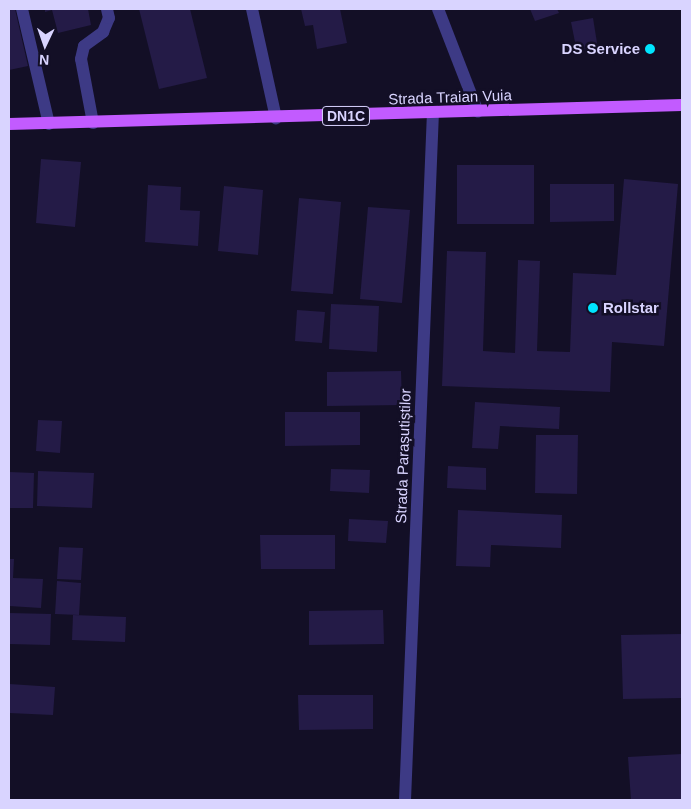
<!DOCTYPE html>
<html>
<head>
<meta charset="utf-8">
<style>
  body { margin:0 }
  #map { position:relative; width:691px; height:809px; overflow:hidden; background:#130f26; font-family:Arial,sans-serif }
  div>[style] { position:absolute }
  .building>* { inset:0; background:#241b47 }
  .service>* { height:12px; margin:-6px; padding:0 6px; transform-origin:6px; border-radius:6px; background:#3d3a85 }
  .minor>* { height:12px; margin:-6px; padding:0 6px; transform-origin:6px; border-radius:6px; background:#3d3a85 }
  .primary>* { height:12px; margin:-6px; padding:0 6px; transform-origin:6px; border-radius:6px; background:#c25bff }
  .dots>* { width:14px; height:14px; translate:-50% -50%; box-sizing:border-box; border:2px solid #130f26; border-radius:50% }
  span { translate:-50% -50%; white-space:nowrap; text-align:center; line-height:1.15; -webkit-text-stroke:5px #130f26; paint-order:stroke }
  .shield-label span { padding:1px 4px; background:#130f26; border:1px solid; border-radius:4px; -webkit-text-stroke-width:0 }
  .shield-label { font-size:14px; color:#d9d4ff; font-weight:700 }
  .poi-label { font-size:15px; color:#d9d4ff; font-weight:700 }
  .right { translate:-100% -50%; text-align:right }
  .left { translate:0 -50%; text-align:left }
  .street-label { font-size:15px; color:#d9d4ff }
  .frame { position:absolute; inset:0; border:10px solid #d9d4ff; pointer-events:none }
  .north { position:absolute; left:20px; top:20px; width:50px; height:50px; -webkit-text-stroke:4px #130f26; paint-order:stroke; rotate:183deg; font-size:14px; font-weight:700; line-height:20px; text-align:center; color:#d9d4ff }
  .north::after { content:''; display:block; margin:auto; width:18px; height:22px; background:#d9d4ff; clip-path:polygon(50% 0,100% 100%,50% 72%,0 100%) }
</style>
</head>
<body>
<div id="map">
  <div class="building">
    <div style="clip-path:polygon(9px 9px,15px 9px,28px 66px,9px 70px)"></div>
    <div style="clip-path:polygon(45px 9px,88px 9px,91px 25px,58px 33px,52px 10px,45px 12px)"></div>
    <div style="clip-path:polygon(139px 9px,190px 9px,207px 78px,159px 89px)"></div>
    <div style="clip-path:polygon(301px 9px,340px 9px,347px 43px,317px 49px,313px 25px,305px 26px)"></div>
    <div style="clip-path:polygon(530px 9px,557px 9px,559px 13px,535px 21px)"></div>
    <div style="clip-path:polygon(593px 18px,598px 49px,577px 52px,571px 22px)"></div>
    <div style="clip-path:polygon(41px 159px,81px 162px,75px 227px,36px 223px)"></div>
    <div style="clip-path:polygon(457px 165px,534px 165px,534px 224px,457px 224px)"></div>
    <div style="clip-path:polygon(624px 179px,678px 184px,664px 346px,612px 342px,610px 392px,442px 386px,447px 251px,486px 252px,483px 351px,515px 353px,518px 260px,540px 261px,537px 351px,570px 352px,573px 273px,616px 275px)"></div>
    <div style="clip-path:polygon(550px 184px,614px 184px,614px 221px,550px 222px)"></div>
    <div style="clip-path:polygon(148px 185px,181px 187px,180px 210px,200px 211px,198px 246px,145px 242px)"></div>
    <div style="clip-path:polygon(224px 186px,263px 190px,258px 255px,218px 251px)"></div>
    <div style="clip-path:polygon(299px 198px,341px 202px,333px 294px,291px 291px)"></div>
    <div style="clip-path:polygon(368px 207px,410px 210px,402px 303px,360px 299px)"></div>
    <div style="clip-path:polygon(331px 304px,379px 306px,377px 352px,329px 349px)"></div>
    <div style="clip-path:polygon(297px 310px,325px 312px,322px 343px,295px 341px)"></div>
    <div style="clip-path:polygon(401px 371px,402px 405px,327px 406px,327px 372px)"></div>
    <div style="clip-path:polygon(475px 402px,560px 407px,559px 429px,500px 426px,498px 449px,472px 448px)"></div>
    <div style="clip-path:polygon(285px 412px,360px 412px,360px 445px,285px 446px)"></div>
    <div style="clip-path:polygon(38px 420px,62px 421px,60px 453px,36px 451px)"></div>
    <div style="clip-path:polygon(536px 435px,578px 435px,577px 494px,535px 493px)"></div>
    <div style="clip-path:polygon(448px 466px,486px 468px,486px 490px,447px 488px)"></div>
    <div style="clip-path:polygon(331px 469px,370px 470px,369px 493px,330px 491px)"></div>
    <div style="clip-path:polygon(38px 471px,94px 473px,92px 508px,37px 506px)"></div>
    <div style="clip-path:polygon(9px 472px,34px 473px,33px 508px,9px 508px)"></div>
    <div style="clip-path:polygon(458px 510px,562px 515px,561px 548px,491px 545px,490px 567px,456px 566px)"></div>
    <div style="clip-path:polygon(349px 519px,388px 521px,386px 543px,348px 541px)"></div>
    <div style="clip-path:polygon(260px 535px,335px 535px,335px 569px,261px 569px)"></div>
    <div style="clip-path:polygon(59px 547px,83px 548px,81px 580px,57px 579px)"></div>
    <div style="clip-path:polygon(9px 559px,14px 559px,13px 578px,43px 579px,41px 608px,9px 606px)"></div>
    <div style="clip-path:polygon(57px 581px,81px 583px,79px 615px,55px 614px)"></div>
    <div style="clip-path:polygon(383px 610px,384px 644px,309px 645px,309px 611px)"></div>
    <div style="clip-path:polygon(9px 613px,51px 614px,50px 645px,9px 644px)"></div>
    <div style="clip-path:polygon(73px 615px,126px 617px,125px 642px,72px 640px)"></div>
    <div style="clip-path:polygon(682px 634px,682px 698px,623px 699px,621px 635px)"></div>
    <div style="clip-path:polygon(9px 684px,55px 687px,53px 715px,9px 713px)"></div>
    <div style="clip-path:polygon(298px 695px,373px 695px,373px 729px,299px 730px)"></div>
    <div style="clip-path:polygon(682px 754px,682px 800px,631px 800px,628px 757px)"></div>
  </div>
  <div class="service">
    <div style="left:22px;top:9px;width:118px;rotate:76.8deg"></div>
    <div style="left:252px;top:9px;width:112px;rotate:77.6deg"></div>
    <div style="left:438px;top:9px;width:110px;rotate:68.8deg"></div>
    <div style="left:93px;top:123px;width:65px;rotate:-100.6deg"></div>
    <div style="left:81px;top:59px;width:13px;rotate:-77deg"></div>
    <div style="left:84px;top:46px;width:24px;rotate:-36deg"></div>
    <div style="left:103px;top:32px;width:15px;rotate:-67deg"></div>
    <div style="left:109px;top:18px;width:9px;rotate:-103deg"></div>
  </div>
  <div class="minor">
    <div style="left:405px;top:800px;width:688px;rotate:-87.67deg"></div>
  </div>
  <div class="primary">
    <div style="left:9px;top:124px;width:673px;rotate:-1.62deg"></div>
  </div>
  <div class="dots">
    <div style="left:650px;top:49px;background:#00e5ff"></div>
    <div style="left:593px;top:308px;background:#00e5ff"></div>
  </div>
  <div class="shield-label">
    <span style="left:346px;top:116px">DN1C</span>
  </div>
  <div class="poi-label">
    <span class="right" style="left:640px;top:49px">DS Service</span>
    <span class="left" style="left:603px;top:308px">Rollstar</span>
  </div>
  <div class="street-label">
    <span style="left:450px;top:97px;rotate:-2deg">Strada Traian Vuia</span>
    <span style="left:403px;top:456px;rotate:-88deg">Strada Parașutiștilor</span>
  </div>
  <div class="frame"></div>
  <div class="north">N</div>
</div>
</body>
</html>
